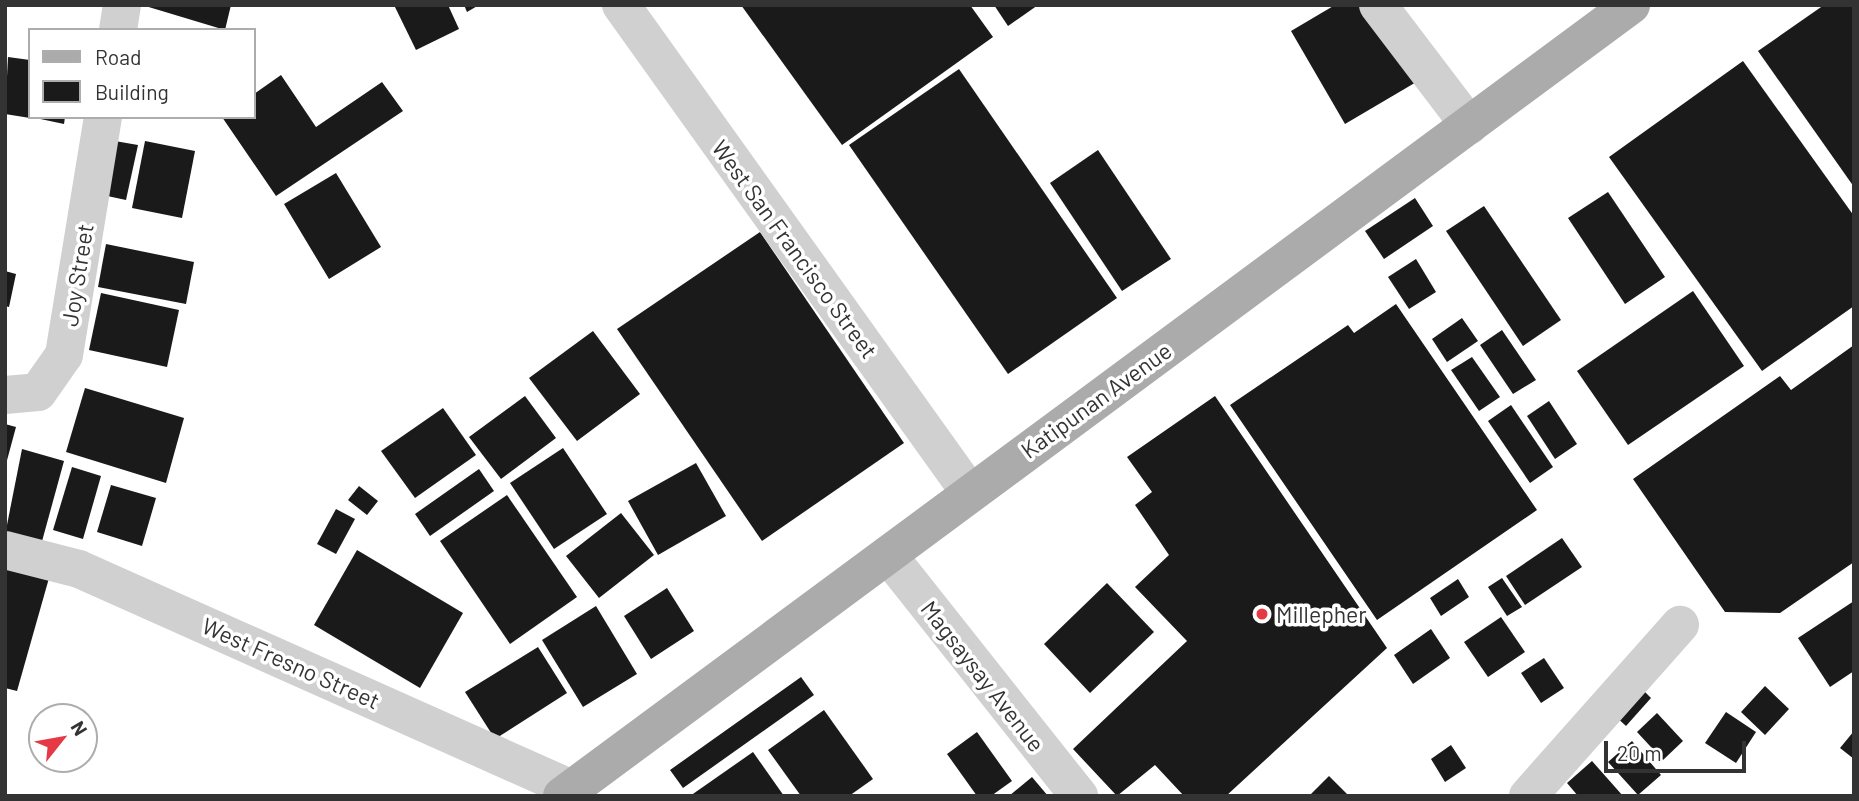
<!DOCTYPE html>
<html>
<head>
<meta charset="utf-8">
<style>
  body { margin:0 }
  #map { position:relative; width:1859px; height:801px; overflow:hidden; background:#fff; font-family:Barlow,sans-serif }
  div>[style] { position:absolute }
  .building>* { inset:0; background:#1a1a1a }
  .minor>* { height:38px; margin:-19px; padding:0 19px; transform-origin:19px; border-radius:19px; background:#d0d0d0 }
  .major>* { height:38px; margin:-19px; padding:0 19px; transform-origin:19px; border-radius:19px; background:#ababab }
  .dots>* { width:19px; height:19px; translate:-50% -50%; box-sizing:border-box; border:4px solid #fff; border-radius:50% }
  span { translate:-50% -50%; white-space:nowrap; text-align:center; line-height:1.15; -webkit-text-stroke:7px #fff; paint-order:stroke }
  .street-label { font-size:23px; color:#333 }
  .poi-label { font-size:23px; color:#333 }
  .left { translate:0 -50%; text-align:left }
  .frame { position:absolute; inset:0; border:7px solid #333; pointer-events:none }
  .legend { position:absolute; left:28px; top:28px; width:228px; height:91px; box-sizing:border-box; background:#fff; border:2px solid #adadad; margin:0; padding:9px 12px; list-style:none; font-size:21px; color:#333 }
  .legend li { display:flex; align-items:center; gap:14px; height:35px }
  .legend b { width:35px; border:2px solid #adadad }
  .north { position:absolute; left:28px; top:703px; width:70px; height:70px; box-sizing:border-box; background:#fff; border:2px solid #adadad; border-radius:50%; rotate:59deg; font-size:19px; font-weight:700; line-height:28px; text-align:center; color:#333 }
  .north::after { content:''; display:block; margin:auto; width:24px; height:32px; background:#e63946; clip-path:polygon(50% 0,100% 100%,50% 72%,0 100%) }
  .scale { position:absolute; left:1604px; top:741px; width:142px; height:32px; box-sizing:border-box; border:4px solid #333; border-top:0; padding-left:9px; font-size:21px; line-height:24px; white-space:nowrap; color:#333; -webkit-text-stroke:5px #fff; paint-order:stroke }
</style>
</head>
<body>
<div id="map">
  <div class="building">
    <div style="clip-path:polygon(142px 5px,231px 5px,225px 30px)"></div>
    <div style="clip-path:polygon(394px 5px,448px 5px,459px 29px,416px 50px)"></div>
    <div style="clip-path:polygon(464px 5px,479px 5px,467px 12px)"></div>
    <div style="clip-path:polygon(741px 5px,970px 5px,993px 37px,842px 145px)"></div>
    <div style="clip-path:polygon(994px 5px,1038px 5px,1008px 26px)"></div>
    <div style="clip-path:polygon(1335px 5px,1373px 5px,1418px 81px,1345px 124px,1291px 31px)"></div>
    <div style="clip-path:polygon(1824px 5px,1854px 5px,1854px 187px,1758px 51px)"></div>
    <div style="clip-path:polygon(8px 57px,30px 60px,30px 118px,5px 114px)"></div>
    <div style="clip-path:polygon(1743px 61px,1854px 216px,1854px 306px,1762px 371px,1609px 157px)"></div>
    <div style="clip-path:polygon(959px 69px,1117px 298px,1008px 374px,849px 145px)"></div>
    <div style="clip-path:polygon(281px 75px,316px 127px,382px 82px,403px 111px,276px 196px,222px 117px,254px 117px,254px 94px)"></div>
    <div style="clip-path:polygon(31px 117px,65px 117px,64px 124px)"></div>
    <div style="clip-path:polygon(109px 140px,138px 145px,126px 200px,98px 194px)"></div>
    <div style="clip-path:polygon(145px 141px,195px 151px,182px 218px,132px 208px)"></div>
    <div style="clip-path:polygon(1098px 150px,1171px 259px,1122px 291px,1050px 183px)"></div>
    <div style="clip-path:polygon(336px 173px,381px 247px,329px 279px,284px 204px)"></div>
    <div style="clip-path:polygon(1608px 192px,1665px 277px,1625px 304px,1568px 218px)"></div>
    <div style="clip-path:polygon(1415px 198px,1433px 226px,1384px 259px,1365px 231px)"></div>
    <div style="clip-path:polygon(1484px 206px,1561px 320px,1523px 346px,1446px 231px)"></div>
    <div style="clip-path:polygon(760px 232px,904px 443px,762px 541px,617px 329px)"></div>
    <div style="clip-path:polygon(106px 244px,194px 262px,186px 304px,98px 287px)"></div>
    <div style="clip-path:polygon(1416px 259px,1436px 292px,1409px 309px,1388px 277px)"></div>
    <div style="clip-path:polygon(5px 271px,16px 274px,9px 307px,5px 306px)"></div>
    <div style="clip-path:polygon(1693px 291px,1744px 366px,1628px 445px,1577px 371px)"></div>
    <div style="clip-path:polygon(101px 293px,179px 310px,167px 367px,89px 350px)"></div>
    <div style="clip-path:polygon(1396px 304px,1537px 510px,1377px 620px,1230px 405px,1348px 325px,1354px 333px)"></div>
    <div style="clip-path:polygon(1462px 318px,1478px 341px,1447px 362px,1432px 339px)"></div>
    <div style="clip-path:polygon(1502px 330px,1536px 380px,1513px 394px,1480px 345px)"></div>
    <div style="clip-path:polygon(593px 331px,640px 394px,577px 441px,529px 378px)"></div>
    <div style="clip-path:polygon(1854px 345px,1854px 562px,1780px 613px,1725px 612px,1633px 479px,1780px 376px,1791px 390px)"></div>
    <div style="clip-path:polygon(1472px 357px,1500px 397px,1479px 411px,1451px 370px)"></div>
    <div style="clip-path:polygon(85px 388px,184px 418px,166px 483px,66px 452px)"></div>
    <div style="clip-path:polygon(525px 396px,556px 438px,501px 479px,469px 437px)"></div>
    <div style="clip-path:polygon(1215px 396px,1387px 648px,1226px 796px,1184px 796px,1155px 765px,1117px 796px,1073px 749px,1187px 641px,1135px 587px,1169px 555px,1135px 505px,1152px 492px,1127px 457px)"></div>
    <div style="clip-path:polygon(1549px 401px,1577px 444px,1555px 459px,1527px 416px)"></div>
    <div style="clip-path:polygon(1511px 405px,1553px 467px,1530px 483px,1488px 421px)"></div>
    <div style="clip-path:polygon(443px 408px,476px 455px,415px 498px,381px 451px)"></div>
    <div style="clip-path:polygon(5px 424px,16px 427px,6px 464px,5px 464px)"></div>
    <div style="clip-path:polygon(563px 448px,607px 514px,554px 549px,510px 483px)"></div>
    <div style="clip-path:polygon(22px 449px,64px 461px,41px 545px,5px 535px)"></div>
    <div style="clip-path:polygon(696px 463px,726px 516px,658px 555px,628px 501px)"></div>
    <div style="clip-path:polygon(72px 467px,101px 476px,83px 539px,53px 530px)"></div>
    <div style="clip-path:polygon(479px 469px,494px 491px,430px 536px,415px 514px)"></div>
    <div style="clip-path:polygon(111px 485px,156px 498px,142px 546px,97px 532px)"></div>
    <div style="clip-path:polygon(359px 486px,378px 501px,367px 515px,348px 500px)"></div>
    <div style="clip-path:polygon(507px 495px,577px 597px,510px 644px,440px 541px)"></div>
    <div style="clip-path:polygon(336px 509px,355px 519px,336px 554px,317px 544px)"></div>
    <div style="clip-path:polygon(621px 513px,654px 555px,599px 598px,566px 556px)"></div>
    <div style="clip-path:polygon(1562px 538px,1582px 567px,1525px 605px,1506px 576px)"></div>
    <div style="clip-path:polygon(357px 550px,463px 613px,420px 688px,314px 625px)"></div>
    <div style="clip-path:polygon(5px 558px,51px 571px,17px 691px,5px 688px)"></div>
    <div style="clip-path:polygon(1502px 578px,1522px 607px,1507px 616px,1488px 587px)"></div>
    <div style="clip-path:polygon(1458px 579px,1469px 597px,1441px 616px,1430px 598px)"></div>
    <div style="clip-path:polygon(1107px 583px,1154px 632px,1090px 693px,1044px 644px)"></div>
    <div style="clip-path:polygon(667px 588px,694px 631px,651px 659px,624px 616px)"></div>
    <div style="clip-path:polygon(1854px 601px,1854px 671px,1830px 687px,1798px 638px)"></div>
    <div style="clip-path:polygon(596px 606px,637px 674px,583px 707px,542px 640px)"></div>
    <div style="clip-path:polygon(1501px 617px,1525px 652px,1488px 677px,1464px 642px)"></div>
    <div style="clip-path:polygon(1431px 629px,1450px 658px,1413px 684px,1394px 655px)"></div>
    <div style="clip-path:polygon(538px 647px,567px 693px,495px 739px,465px 692px)"></div>
    <div style="clip-path:polygon(1544px 658px,1564px 688px,1541px 703px,1521px 673px)"></div>
    <div style="clip-path:polygon(801px 677px,814px 695px,683px 788px,670px 770px)"></div>
    <div style="clip-path:polygon(1765px 686px,1789px 709px,1765px 735px,1741px 712px)"></div>
    <div style="clip-path:polygon(1640px 687px,1651px 698px,1626px 726px,1614px 715px)"></div>
    <div style="clip-path:polygon(824px 710px,873px 779px,849px 796px,801px 796px,768px 750px)"></div>
    <div style="clip-path:polygon(1726px 712px,1756px 732px,1736px 763px,1705px 743px)"></div>
    <div style="clip-path:polygon(1657px 713px,1683px 741px,1663px 760px,1637px 732px)"></div>
    <div style="clip-path:polygon(1854px 731px,1854px 759px,1840px 748px)"></div>
    <div style="clip-path:polygon(977px 732px,1012px 781px,991px 796px,977px 796px,947px 754px)"></div>
    <div style="clip-path:polygon(1632px 741px,1661px 775px,1638px 795px,1608px 762px)"></div>
    <div style="clip-path:polygon(1451px 745px,1466px 768px,1445px 782px,1431px 759px)"></div>
    <div style="clip-path:polygon(753px 752px,784px 796px,690px 796px)"></div>
    <div style="clip-path:polygon(1592px 761px,1623px 796px,1578px 796px,1567px 783px)"></div>
    <div style="clip-path:polygon(1329px 776px,1349px 796px,1309px 796px)"></div>
    <div style="clip-path:polygon(1032px 777px,1048px 796px,1009px 796px)"></div>
  </div>
  <div class="minor">
    <div style="left:621px;top:5px;width:600px;rotate:54.43deg"></div>
    <div style="left:1378px;top:5px;width:151px;rotate:52.8deg"></div>
    <div style="left:118px;top:30px;width:25px;rotate:-81deg"></div>
    <div style="left:5px;top:395px;width:33px;rotate:-5deg"></div>
    <div style="left:38px;top:392px;width:45px;rotate:-54.9deg"></div>
    <div style="left:64px;top:355px;width:241px;rotate:-80.7deg"></div>
    <div style="left:5px;top:550px;width:76px;rotate:14.4deg"></div>
    <div style="left:79px;top:569px;width:540px;rotate:24.05deg"></div>
    <div style="left:888px;top:555px;width:308px;rotate:51.6deg"></div>
    <div style="left:1528px;top:796px;width:229px;rotate:-48.4deg"></div>
  </div>
  <div class="major">
    <div style="left:562px;top:796px;width:1330px;rotate:-36.5deg"></div>
  </div>
  <div class="dots">
    <div style="left:1262px;top:614px;background:#e63946"></div>
  </div>
  <div class="street-label">
    <span style="left:795px;top:249px;rotate:54deg">West San Francisco Street</span>
    <span style="left:77px;top:275px;rotate:-81deg">Joy Street</span>
    <span style="left:1096px;top:400px;rotate:-36deg">Katipunan Avenue</span>
    <span style="left:291px;top:663px;rotate:24deg">West Fresno Street</span>
    <span style="left:983px;top:676px;rotate:52deg">Magsaysay Avenue</span>
  </div>
  <div class="poi-label">
    <span class="left" style="left:1276px;top:614px">Millepher</span>
  </div>
  <div class="frame"></div>
  <ul class="legend">
  <li><b style="height:9px;background:#ababab"></b>Road</li>
  <li><b style="height:19px;background:#1a1a1a"></b>Building</li>
  </ul>
  <div class="north">N</div>
  <div class="scale">20 m</div>
</div>
</body>
</html>
